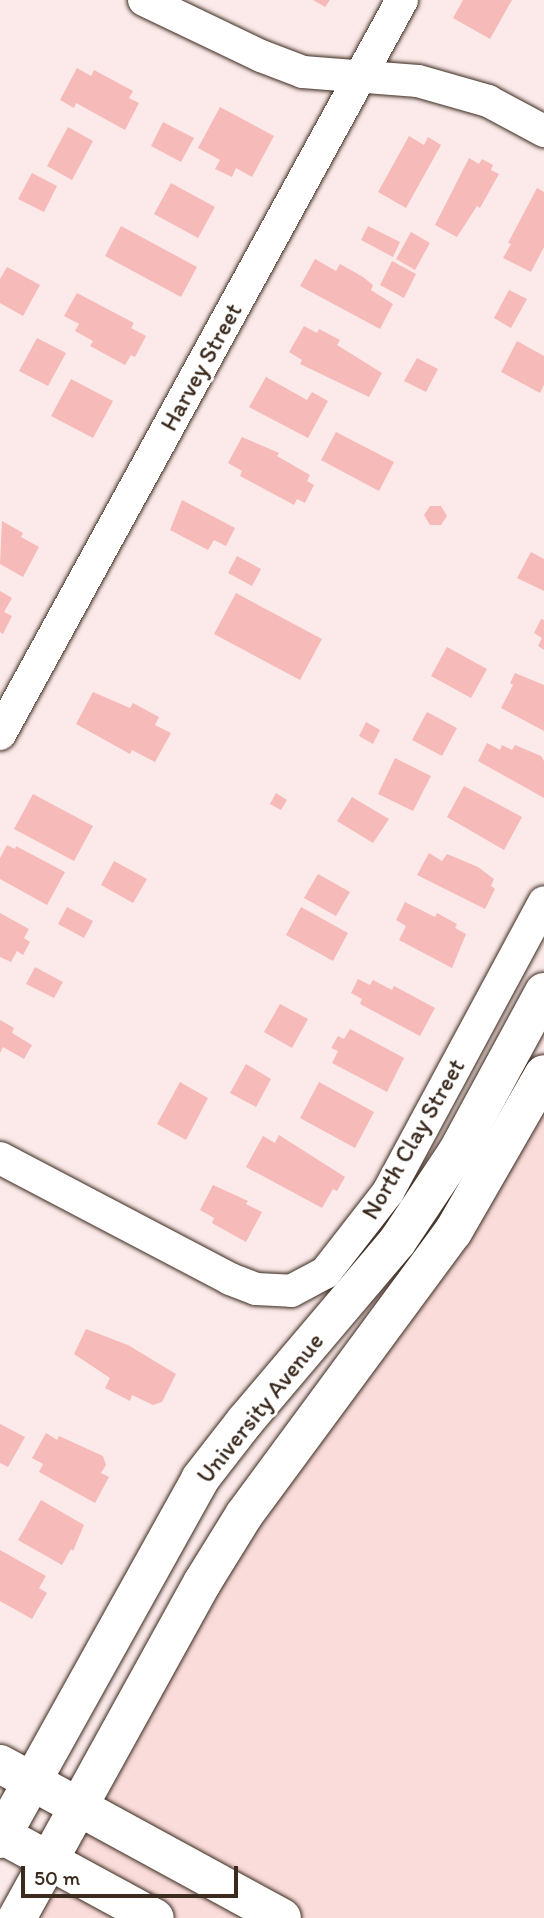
<!DOCTYPE html>
<html>
<head>
<meta charset="utf-8">
<style>
  body { margin:0 }
  #map { position:relative; width:544px; height:1918px; overflow:hidden; background:#fceaea; font-family:Itim,sans-serif }
  div>[style] { position:absolute }
  .built>* { inset:0; background:#fadcdb }
  .building>* { inset:0; background:#f6bab8 }
  .roads { filter:drop-shadow(0 0 2px #3b2a1e) drop-shadow(0 0 2px #3b2a1e) }
  .street>* { height:32px; margin:-16px; padding:0 16px; transform-origin:16px; border-radius:16px; background:#fff }
  .secondary>* { height:38px; margin:-19px; padding:0 19px; transform-origin:19px; border-radius:19px; background:#fff }
  .primary>* { height:38px; margin:-19px; padding:0 19px; transform-origin:19px; border-radius:19px; background:#fff }
  span { translate:-50% -50%; white-space:nowrap; text-align:center; line-height:1.15; -webkit-text-stroke:6px #fff; paint-order:stroke }
  .street-label { font-size:24px; color:#3b2a1e }
  .scale { position:absolute; left:21px; top:1866px; width:217px; height:32px; box-sizing:border-box; border:4px solid #3b2a1e; border-top:0; padding-left:9px; font-size:21px; line-height:24px; white-space:nowrap; color:#3b2a1e; -webkit-text-stroke:5px #fff; paint-order:stroke }
</style>
</head>
<body>
<div id="map">
  <div class="built">
    <div style="clip-path:polygon(544px 1074px,544px 1918px,155px 1918px,47px 1860px)"></div>
    <div style="clip-path:polygon(67px 1892px,126px 1918px,38px 1918px,51px 1898px)"></div>
  </div>
  <div class="building">
    <div style="clip-path:polygon(313px 0,330px 0,325px 7px)"></div>
    <div style="clip-path:polygon(463px 0,512px 0,490px 39px,453px 18px)"></div>
    <div style="clip-path:polygon(77px 68px,91px 76px,94px 70px,133px 91px,129px 98px,139px 103px,125px 130px,76px 103px,74px 108px,60px 100px)"></div>
    <div style="clip-path:polygon(220px 107px,274px 136px,252px 177px,236px 168px,232px 177px,215px 169px,220px 160px,198px 148px)"></div>
    <div style="clip-path:polygon(163px 122px,194px 138px,181px 162px,151px 146px)"></div>
    <div style="clip-path:polygon(68px 127px,93px 141px,72px 180px,47px 166px)"></div>
    <div style="clip-path:polygon(409px 136px,424px 145px,428px 137px,441px 145px,406px 208px,378px 192px)"></div>
    <div style="clip-path:polygon(469px 158px,479px 164px,482px 159px,493px 165px,491px 170px,499px 174px,480px 208px,477px 206px,457px 237px,435px 225px)"></div>
    <div style="clip-path:polygon(32px 173px,57px 186px,44px 212px,18px 199px)"></div>
    <div style="clip-path:polygon(171px 183px,215px 207px,198px 238px,154px 214px)"></div>
    <div style="clip-path:polygon(537px 188px,544px 192px,544px 247px,531px 272px,503px 258px,511px 244px,508px 243px)"></div>
    <div style="clip-path:polygon(121px 226px,197px 267px,181px 297px,105px 256px)"></div>
    <div style="clip-path:polygon(368px 226px,400px 242px,393px 257px,361px 240px)"></div>
    <div style="clip-path:polygon(411px 232px,430px 243px,415px 270px,396px 259px)"></div>
    <div style="clip-path:polygon(315px 259px,336px 271px,340px 264px,363px 277px,373px 285px,371px 290px,393px 304px,380px 329px,300px 286px)"></div>
    <div style="clip-path:polygon(392px 261px,416px 274px,404px 298px,380px 285px)"></div>
    <div style="clip-path:polygon(7px 267px,40px 285px,23px 316px,0 303px,0 279px)"></div>
    <div style="clip-path:polygon(509px 290px,527px 299px,511px 328px,494px 318px)"></div>
    <div style="clip-path:polygon(77px 293px,134px 323px,131px 328px,146px 336px,135px 357px,131px 355px,125px 365px,90px 346px,93px 341px,75px 331px,79px 324px,64px 316px)"></div>
    <div style="clip-path:polygon(304px 326px,317px 333px,319px 329px,340px 340px,337px 345px,382px 373px,369px 397px,300px 364px,302px 360px,289px 352px)"></div>
    <div style="clip-path:polygon(37px 338px,66px 353px,48px 386px,19px 371px)"></div>
    <div style="clip-path:polygon(517px 341px,544px 356px,544px 385px,540px 393px,501px 372px)"></div>
    <div style="clip-path:polygon(417px 358px,438px 369px,426px 392px,404px 381px)"></div>
    <div style="clip-path:polygon(266px 377px,307px 400px,312px 392px,328px 401px,308px 438px,249px 407px)"></div>
    <div style="clip-path:polygon(71px 379px,113px 401px,93px 438px,51px 416px)"></div>
    <div style="clip-path:polygon(336px 432px,394px 462px,379px 491px,321px 460px)"></div>
    <div style="clip-path:polygon(242px 437px,279px 453px,277px 456px,310px 475px,307px 481px,314px 485px,305px 503px,297px 499px,294px 505px,240px 476px,242px 471px,228px 463px)"></div>
    <div style="clip-path:polygon(182px 500px,235px 528px,226px 546px,214px 540px,208px 550px,170px 530px)"></div>
    <div style="clip-path:polygon(430px 506px,441px 506px,447px 516px,441px 525px,430px 525px,424px 515px)"></div>
    <div style="clip-path:polygon(2px 521px,23px 533px,21px 537px,39px 547px,23px 577px,0 564px)"></div>
    <div style="clip-path:polygon(531px 552px,544px 559px,544px 591px,517px 578px)"></div>
    <div style="clip-path:polygon(237px 556px,261px 569px,252px 586px,228px 573px)"></div>
    <div style="clip-path:polygon(0 591px,12px 598px,4px 612px,12px 616px,3px 634px,0 632px)"></div>
    <div style="clip-path:polygon(236px 593px,322px 639px,300px 680px,214px 634px)"></div>
    <div style="clip-path:polygon(541px 619px,544px 620px,544px 650px,538px 646px,542px 638px,534px 633px)"></div>
    <div style="clip-path:polygon(447px 647px,487px 669px,471px 698px,431px 676px)"></div>
    <div style="clip-path:polygon(515px 673px,544px 685px,544px 731px,501px 708px,513px 685px,510px 683px)"></div>
    <div style="clip-path:polygon(93px 692px,130px 708px,133px 703px,159px 717px,155px 725px,171px 733px,155px 762px,132px 750px,130px 754px,76px 724px)"></div>
    <div style="clip-path:polygon(427px 712px,457px 728px,442px 756px,412px 740px)"></div>
    <div style="clip-path:polygon(366px 722px,380px 730px,373px 744px,359px 736px)"></div>
    <div style="clip-path:polygon(487px 743px,500px 750px,502px 745px,512px 750px,515px 745px,541px 756px,544px 761px,544px 798px,478px 761px)"></div>
    <div style="clip-path:polygon(395px 758px,431px 776px,413px 811px,378px 794px)"></div>
    <div style="clip-path:polygon(464px 786px,522px 817px,504px 850px,447px 817px)"></div>
    <div style="clip-path:polygon(276px 793px,287px 800px,281px 810px,270px 804px)"></div>
    <div style="clip-path:polygon(33px 794px,93px 826px,74px 861px,14px 829px)"></div>
    <div style="clip-path:polygon(352px 797px,389px 819px,373px 843px,337px 821px)"></div>
    <div style="clip-path:polygon(7px 845px,15px 849px,16px 846px,65px 872px,47px 905px,0 879px,0 858px)"></div>
    <div style="clip-path:polygon(429px 853px,442px 861px,447px 854px,478px 867px,494px 879px,491px 886px,495px 889px,485px 909px,417px 875px)"></div>
    <div style="clip-path:polygon(114px 861px,147px 879px,133px 903px,101px 885px)"></div>
    <div style="clip-path:polygon(318px 874px,350px 892px,336px 916px,304px 898px)"></div>
    <div style="clip-path:polygon(405px 902px,435px 917px,437px 913px,457px 924px,455px 928px,466px 934px,452px 968px,399px 940px,406px 926px,396px 920px)"></div>
    <div style="clip-path:polygon(67px 907px,93px 921px,84px 938px,58px 924px)"></div>
    <div style="clip-path:polygon(301px 907px,348px 933px,333px 961px,286px 935px)"></div>
    <div style="clip-path:polygon(0 913px,29px 929px,24px 938px,30px 942px,23px 955px,17px 951px,11px 962px,0 957px)"></div>
    <div style="clip-path:polygon(35px 967px,63px 982px,54px 998px,26px 984px)"></div>
    <div style="clip-path:polygon(358px 979px,370px 985px,373px 980px,392px 990px,394px 986px,435px 1008px,420px 1036px,360px 1004px,362px 999px,351px 993px)"></div>
    <div style="clip-path:polygon(280px 1004px,308px 1019px,292px 1048px,264px 1032px)"></div>
    <div style="clip-path:polygon(0 1020px,14px 1028px,12px 1033px,32px 1045px,24px 1059px,3px 1047px,0 1053px)"></div>
    <div style="clip-path:polygon(350px 1029px,404px 1058px,387px 1092px,332px 1063px,338px 1051px,331px 1048px,338px 1036px,344px 1039px)"></div>
    <div style="clip-path:polygon(246px 1064px,271px 1079px,256px 1107px,230px 1093px)"></div>
    <div style="clip-path:polygon(180px 1082px,208px 1098px,186px 1140px,157px 1124px)"></div>
    <div style="clip-path:polygon(319px 1082px,374px 1112px,355px 1148px,300px 1118px)"></div>
    <div style="clip-path:polygon(279px 1135px,345px 1177px,337px 1191px,333px 1189px,322px 1208px,246px 1167px,263px 1136px,275px 1143px)"></div>
    <div style="clip-path:polygon(213px 1185px,248px 1201px,246px 1204px,262px 1212px,246px 1242px,212px 1223px,214px 1218px,200px 1210px)"></div>
    <div style="clip-path:polygon(86px 1329px,128px 1345px,176px 1374px,162px 1402px,153px 1405px,132px 1395px,130px 1401px,105px 1388px,110px 1378px,74px 1354px)"></div>
    <div style="clip-path:polygon(0 1424px,25px 1437px,8px 1467px,0 1463px)"></div>
    <div style="clip-path:polygon(46px 1433px,57px 1440px,59px 1436px,103px 1456px,106px 1465px,101px 1473px,109px 1477px,95px 1503px,39px 1472px,43px 1464px,32px 1458px)"></div>
    <div style="clip-path:polygon(41px 1500px,84px 1525px,73px 1551px,71px 1549px,62px 1565px,18px 1540px)"></div>
    <div style="clip-path:polygon(0 1550px,46px 1576px,39px 1588px,47px 1593px,32px 1619px,0 1601px)"></div>
  </div>
  <div class="roads">
    <div class="street">
      <div style="left:144px;top:0;width:130px;rotate:25.6deg"></div>
      <div style="left:261px;top:56px;width:45px;rotate:20.9deg"></div>
      <div style="left:303px;top:72px;width:115px;rotate:4.5deg"></div>
      <div style="left:418px;top:81px;width:73px;rotate:15.9deg"></div>
      <div style="left:488px;top:101px;width:64px;rotate:28.2deg"></div>
      <div style="left:0;top:734px;width:837px;rotate:-61.29deg"></div>
      <div style="left:0;top:1158px;width:260px;rotate:27.7deg"></div>
      <div style="left:230px;top:1279px;width:28px;rotate:21deg"></div>
      <div style="left:256px;top:1289px;width:35px;rotate:3deg"></div>
      <div style="left:291px;top:1291px;width:38px;rotate:-28deg"></div>
      <div style="left:325px;top:1273px;width:103px;rotate:-52.1deg"></div>
      <div style="left:388px;top:1192px;width:329px;rotate:-61.7deg"></div>
    </div>
    <div class="secondary">
      <div style="left:0;top:1764px;width:321px;rotate:28.6deg"></div>
      <div style="left:0;top:1834px;width:176px;rotate:28.5deg"></div>
    </div>
    <div class="primary">
      <div style="left:0;top:1839px;width:412px;rotate:-60.9deg"></div>
      <div style="left:200px;top:1479px;width:75px;rotate:-52.1deg"></div>
      <div style="left:246px;top:1420px;width:233px;rotate:-49.7deg"></div>
      <div style="left:397px;top:1242px;width:108px;rotate:-56.3deg"></div>
      <div style="left:457px;top:1152px;width:182px;rotate:-61.5deg"></div>
      <div style="left:17px;top:1918px;width:383px;rotate:-61.1deg"></div>
      <div style="left:202px;top:1583px;width:80px;rotate:-58.3deg"></div>
      <div style="left:244px;top:1515px;width:352px;rotate:-53.6deg"></div>
      <div style="left:453px;top:1232px;width:182px;rotate:-60.1deg"></div>
    </div>
  </div>
  <div class="street-label">
    <span style="left:201px;top:367px;rotate:-61deg">Harvey Street</span>
    <span style="left:413px;top:1139px;rotate:-60deg">North Clay Street</span>
    <span style="left:260px;top:1408px;rotate:-51deg">University Avenue</span>
  </div>
  <div class="scale">50 m</div>
</div>
</body>
</html>
